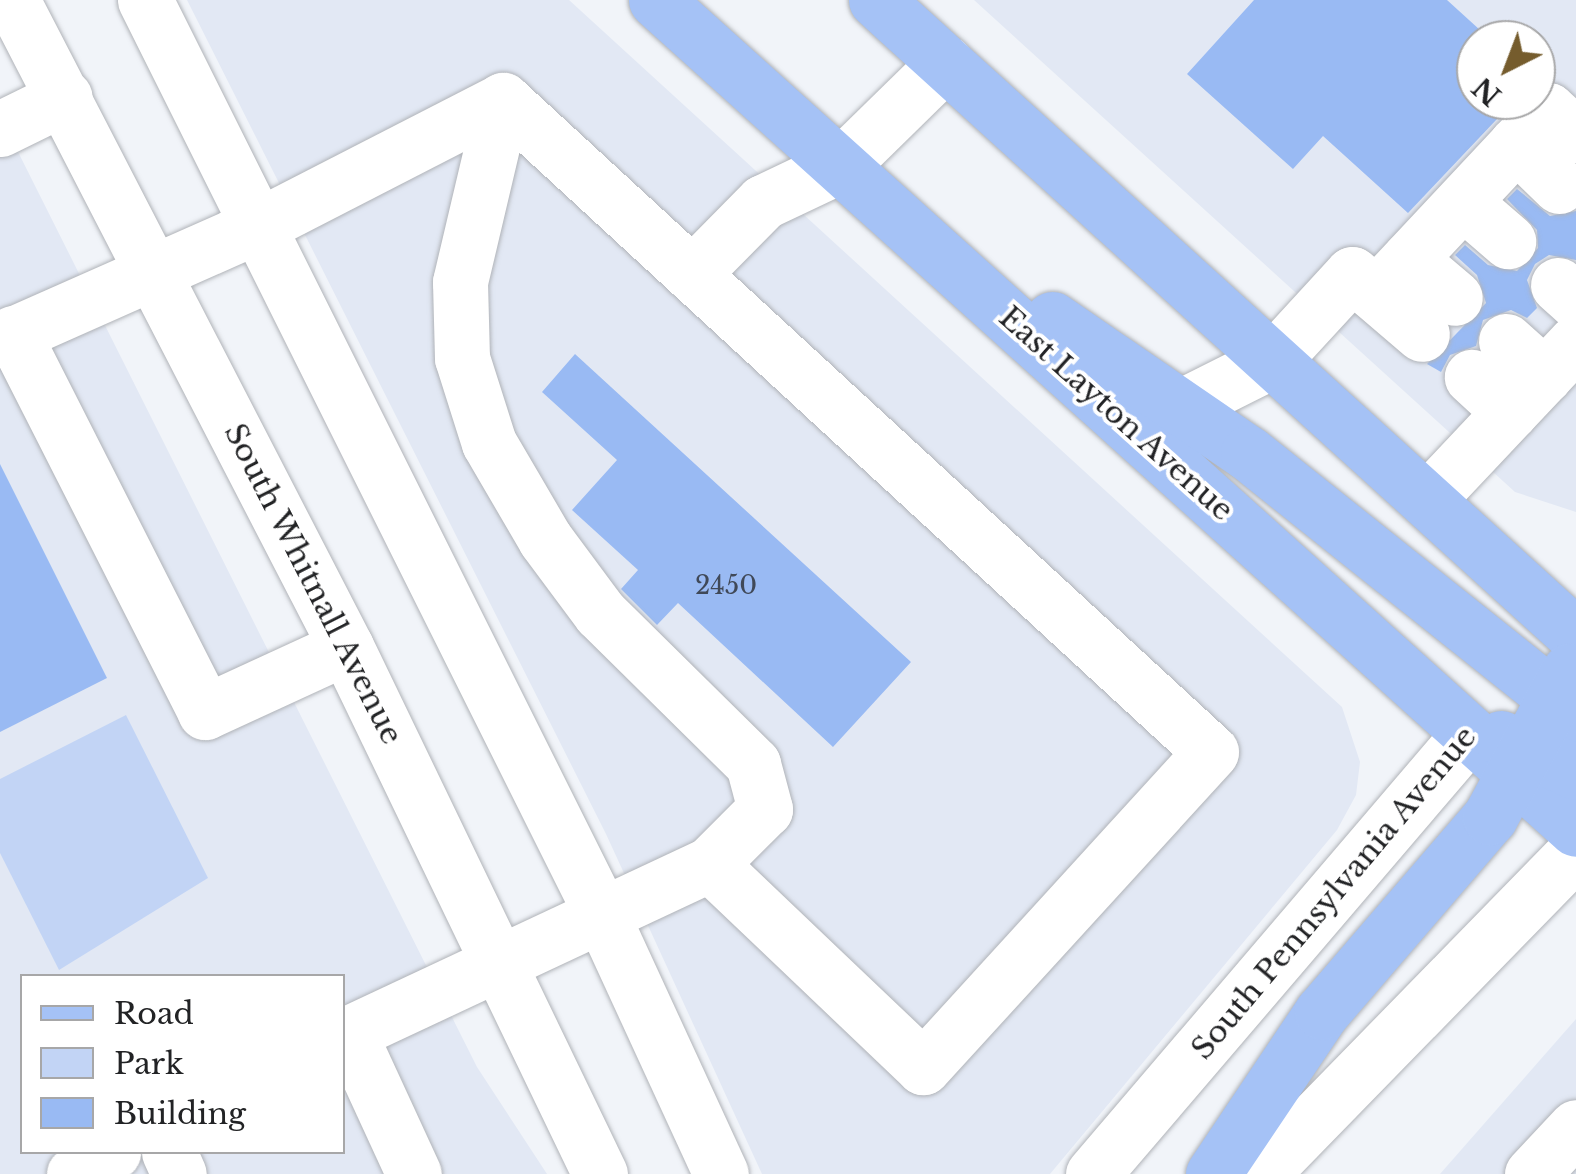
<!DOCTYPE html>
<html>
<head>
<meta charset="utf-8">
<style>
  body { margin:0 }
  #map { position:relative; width:1576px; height:1174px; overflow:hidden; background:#f1f4f9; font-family:"Libre Baskerville",serif }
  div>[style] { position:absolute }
  .built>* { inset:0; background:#e2e8f4 }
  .green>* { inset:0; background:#c2d4f5 }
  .building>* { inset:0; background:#99baf3 }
  .roads { filter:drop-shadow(0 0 2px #b0b3b8) drop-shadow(0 0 2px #b0b3b8) }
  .minor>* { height:55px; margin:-27.5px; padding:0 27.5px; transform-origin:27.5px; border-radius:27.5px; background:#fff }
  .major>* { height:55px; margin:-27.5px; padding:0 27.5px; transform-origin:27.5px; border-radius:27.5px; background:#a5c2f6 }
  span { translate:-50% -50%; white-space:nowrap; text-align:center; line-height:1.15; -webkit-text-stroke:8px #fff; paint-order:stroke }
  .number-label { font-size:25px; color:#404958 }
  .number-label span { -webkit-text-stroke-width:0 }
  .street-label { font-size:30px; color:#222325 }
  .legend { position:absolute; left:20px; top:974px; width:325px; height:180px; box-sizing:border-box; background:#fff; border:2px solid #a7a7a8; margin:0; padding:12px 18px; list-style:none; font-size:30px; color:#222325 }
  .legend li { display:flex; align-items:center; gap:20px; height:50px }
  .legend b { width:50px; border:2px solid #a7a7a8 }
  .north { position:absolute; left:1456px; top:20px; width:100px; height:100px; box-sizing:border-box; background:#fff; border:2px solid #a7a7a8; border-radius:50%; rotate:222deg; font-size:28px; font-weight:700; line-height:40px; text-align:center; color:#222325 }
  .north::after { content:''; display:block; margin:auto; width:35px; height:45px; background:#755c2d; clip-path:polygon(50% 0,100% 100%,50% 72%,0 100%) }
</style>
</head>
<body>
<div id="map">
  <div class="built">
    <div style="clip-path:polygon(187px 0,569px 0,1342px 707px,1360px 762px,1356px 795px,1337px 830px,1050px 1174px,762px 1174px,606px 834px)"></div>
    <div style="clip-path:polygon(evenodd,974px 0,1576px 0,1576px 512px,1515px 492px,974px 0,1476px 40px,1536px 40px,1536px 100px,1476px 100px,1476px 40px)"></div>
    <div style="clip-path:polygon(evenodd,0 116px,477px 1067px,547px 1174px,0 1174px,0 116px,22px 976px,342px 976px,342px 1152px,22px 1152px,22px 976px)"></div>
    <div style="clip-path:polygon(1576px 1019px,1576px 1174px,1440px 1174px)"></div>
  </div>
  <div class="green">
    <div style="clip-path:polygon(126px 715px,208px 878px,59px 970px,0 853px,0 779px)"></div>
  </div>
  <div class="building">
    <div style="clip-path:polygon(1254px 0,1447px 0,1491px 40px,1476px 40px,1476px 100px,1515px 100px,1408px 213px,1323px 136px,1293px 169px,1187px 74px)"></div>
    <div style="clip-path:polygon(1517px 189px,1550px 216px,1576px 211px,1576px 260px,1549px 255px,1535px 264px,1527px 280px,1537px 308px,1527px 318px,1511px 310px,1483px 320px,1476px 346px,1450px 355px,1441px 372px,1427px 364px,1486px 303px,1477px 275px,1455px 255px,1465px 245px,1488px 265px,1517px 271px,1538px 248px,1537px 230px,1507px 199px)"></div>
    <div style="clip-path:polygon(575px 354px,911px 662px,833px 747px,678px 603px,657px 625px,621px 589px,638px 570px,572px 510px,617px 460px,542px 392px)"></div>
    <div style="clip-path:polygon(0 464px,107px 678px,0 732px)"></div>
  </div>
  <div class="roads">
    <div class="minor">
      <div style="left:12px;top:0;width:728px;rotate:62.7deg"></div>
      <div style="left:346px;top:647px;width:585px;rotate:64.27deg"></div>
      <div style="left:145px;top:0;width:1018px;rotate:63.46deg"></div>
      <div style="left:600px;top:911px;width:289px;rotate:65.3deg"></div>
      <div style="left:503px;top:100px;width:187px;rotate:103.3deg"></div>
      <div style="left:460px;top:282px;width:76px;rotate:88.5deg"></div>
      <div style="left:462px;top:358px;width:89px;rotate:72.4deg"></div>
      <div style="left:489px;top:443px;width:111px;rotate:59.7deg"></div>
      <div style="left:545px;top:539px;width:92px;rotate:53.4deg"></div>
      <div style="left:600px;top:613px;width:215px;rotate:44.6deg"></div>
      <div style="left:753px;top:764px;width:47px;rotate:75.1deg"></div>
      <div style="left:765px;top:809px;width:78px;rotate:135deg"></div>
      <div style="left:0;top:129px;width:72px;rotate:-26.2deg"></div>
      <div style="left:1516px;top:144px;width:60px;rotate:44.3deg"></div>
      <div style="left:1463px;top:202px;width:60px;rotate:40.9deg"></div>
      <div style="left:1409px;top:259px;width:60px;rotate:40.3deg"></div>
      <div style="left:692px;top:274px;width:101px;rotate:-45.4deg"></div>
      <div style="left:763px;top:202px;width:86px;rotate:-25.4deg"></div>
      <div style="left:841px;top:165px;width:146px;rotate:-44.4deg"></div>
      <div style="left:1558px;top:285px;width:24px;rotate:42deg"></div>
      <div style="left:1376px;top:294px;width:252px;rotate:-46.9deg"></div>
      <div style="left:1548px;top:110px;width:38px;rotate:42deg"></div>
      <div style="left:13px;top:333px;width:425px;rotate:63.1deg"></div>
      <div style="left:205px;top:712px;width:155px;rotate:-24.7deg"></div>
      <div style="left:0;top:340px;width:284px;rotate:-23.9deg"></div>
      <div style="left:260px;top:225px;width:273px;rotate:-27.2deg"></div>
      <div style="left:503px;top:100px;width:962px;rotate:42.64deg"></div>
      <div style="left:1211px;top:752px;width:427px;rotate:132.4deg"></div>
      <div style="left:923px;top:1067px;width:294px;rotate:-136.4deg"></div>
      <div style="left:710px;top:864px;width:406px;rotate:154.9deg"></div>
      <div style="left:1506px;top:341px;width:52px;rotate:41.9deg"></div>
      <div style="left:1182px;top:406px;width:101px;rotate:-26.6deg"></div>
      <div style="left:1272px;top:361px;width:118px;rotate:-47.4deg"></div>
      <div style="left:1352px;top:274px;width:92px;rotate:40.6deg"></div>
      <div style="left:1510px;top:412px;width:96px;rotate:-46.7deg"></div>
      <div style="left:1427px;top:500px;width:121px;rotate:-46.7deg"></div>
      <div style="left:1510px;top:412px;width:52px;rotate:-137.4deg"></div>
      <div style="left:349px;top:1033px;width:155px;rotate:65.3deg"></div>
      <div style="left:169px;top:1152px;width:24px;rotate:66deg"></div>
      <div style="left:74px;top:1174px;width:45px;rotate:-29.4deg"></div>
      <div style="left:1093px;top:1174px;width:579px;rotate:-49.48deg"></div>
      <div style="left:1261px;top:1174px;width:451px;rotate:-45.7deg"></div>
      <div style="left:1532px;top:1174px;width:64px;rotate:-46.9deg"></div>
    </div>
    <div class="major">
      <div style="left:656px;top:0;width:1238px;rotate:42.02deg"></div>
      <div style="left:876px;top:0;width:946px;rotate:42.26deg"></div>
      <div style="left:1052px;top:319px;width:237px;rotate:34.4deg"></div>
      <div style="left:1248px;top:453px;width:420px;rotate:38.6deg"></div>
      <div style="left:1501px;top:738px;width:82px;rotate:24.4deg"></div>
      <div style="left:1213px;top:1174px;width:195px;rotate:-56.1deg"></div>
      <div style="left:1322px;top:1012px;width:257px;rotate:-49.3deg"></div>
      <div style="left:1490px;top:817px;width:166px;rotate:-61.6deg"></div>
    </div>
  </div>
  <div class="number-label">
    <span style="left:726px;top:586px">2450</span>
  </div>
  <div class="street-label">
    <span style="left:1116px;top:414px;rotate:42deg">East Layton Avenue</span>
    <span style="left:313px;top:584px;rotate:63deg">South Whitnall Avenue</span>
    <span style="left:1334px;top:893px;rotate:-50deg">South Pennsylvania Avenue</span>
  </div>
  <ul class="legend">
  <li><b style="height:12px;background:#a5c2f6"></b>Road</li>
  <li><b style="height:28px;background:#c2d4f5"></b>Park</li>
  <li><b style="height:28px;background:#99baf3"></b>Building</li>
  </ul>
  <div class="north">N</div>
</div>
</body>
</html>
